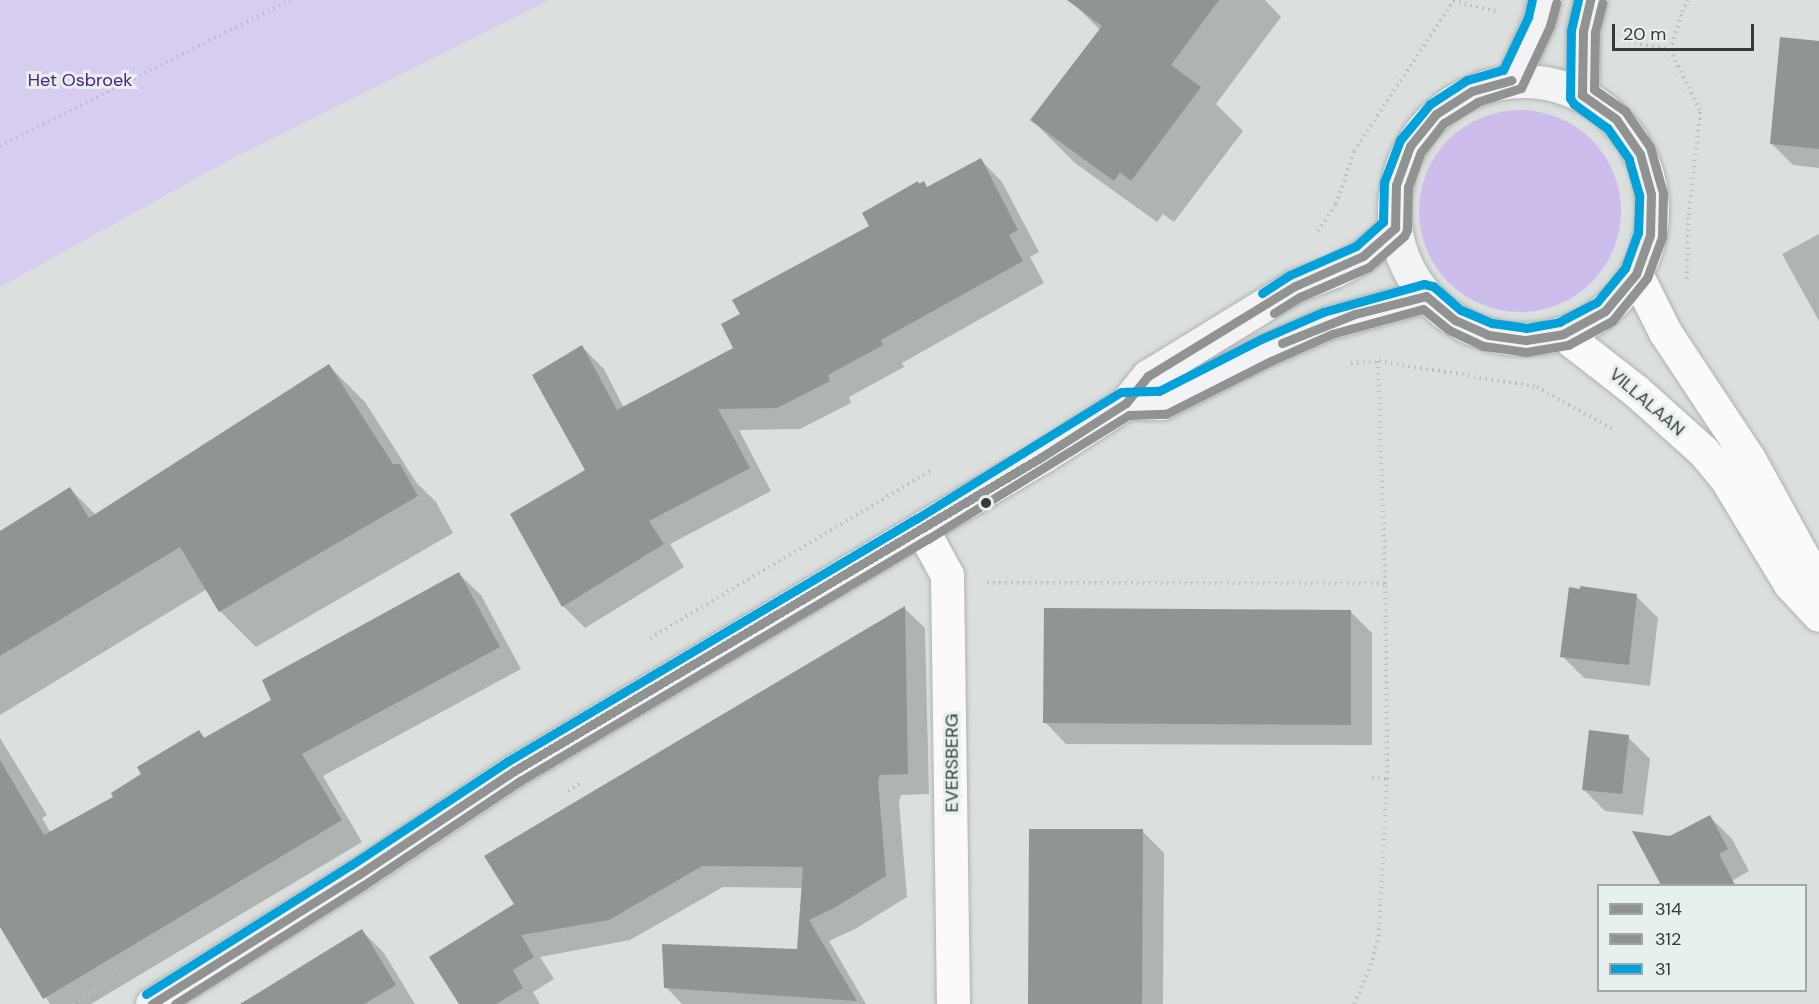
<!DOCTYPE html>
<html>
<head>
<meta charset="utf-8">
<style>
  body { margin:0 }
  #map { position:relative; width:1819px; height:1004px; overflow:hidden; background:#dbe0df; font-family:"DM Sans",sans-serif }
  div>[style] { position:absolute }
  .green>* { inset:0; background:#d7cdf0 }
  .forest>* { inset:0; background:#ccbdec }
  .round { border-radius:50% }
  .shadow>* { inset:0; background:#0003 }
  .building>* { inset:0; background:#909493 }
  .path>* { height:4px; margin-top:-2px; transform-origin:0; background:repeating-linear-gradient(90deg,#bdbfbf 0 1.5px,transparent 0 6px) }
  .roads { filter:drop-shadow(0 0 2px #aeb2b1) drop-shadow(0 0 2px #aeb2b1) }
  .minor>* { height:33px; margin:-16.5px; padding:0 16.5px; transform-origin:16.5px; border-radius:16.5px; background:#fafafa }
  .major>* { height:33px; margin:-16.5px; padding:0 16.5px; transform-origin:16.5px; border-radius:16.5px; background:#f3f3f6 }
  .major>.ring { margin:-16.5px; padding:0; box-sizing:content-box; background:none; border:33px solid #f3f3f6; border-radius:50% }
  .bus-1>* { height:9px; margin:-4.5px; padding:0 4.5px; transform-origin:4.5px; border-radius:4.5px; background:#909392 }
  .bus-2>* { height:9px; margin:-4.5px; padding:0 4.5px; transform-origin:4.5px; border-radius:4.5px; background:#909392 }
  .bus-3>* { height:9px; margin:-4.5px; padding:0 4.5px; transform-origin:4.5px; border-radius:4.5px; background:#03a1da }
  .dots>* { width:16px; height:16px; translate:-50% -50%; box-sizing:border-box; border:3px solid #e6f0ee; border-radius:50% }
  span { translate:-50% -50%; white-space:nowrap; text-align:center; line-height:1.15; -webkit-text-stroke:6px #e6f0ee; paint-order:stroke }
  .park-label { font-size:18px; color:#4e2184 }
  .street-label { font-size:18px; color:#363a39 }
  .legend { position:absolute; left:1597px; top:884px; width:210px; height:108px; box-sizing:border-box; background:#e6f0ee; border:2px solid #a0a7a6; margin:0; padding:8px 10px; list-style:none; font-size:18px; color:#363a39 }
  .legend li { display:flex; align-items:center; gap:12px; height:30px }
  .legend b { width:30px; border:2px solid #a0a7a6 }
  .scale { position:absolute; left:1612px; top:24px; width:142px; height:27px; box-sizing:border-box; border:3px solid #363a39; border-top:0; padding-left:8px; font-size:18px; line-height:21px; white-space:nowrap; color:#363a39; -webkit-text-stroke:4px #e6f0ee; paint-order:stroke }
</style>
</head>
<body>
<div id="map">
  <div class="green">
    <div style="clip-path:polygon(0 0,549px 0,233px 158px,0 287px)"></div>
  </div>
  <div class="forest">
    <div class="round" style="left:1419px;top:110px;width:202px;height:202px"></div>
  </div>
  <div class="shadow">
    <div style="clip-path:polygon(1075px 0,1265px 0,1281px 17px,1216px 104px,1243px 131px,1174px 222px,1163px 214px,1157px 222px,1075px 163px,1032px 120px,1100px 30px,1073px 3px)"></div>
    <div style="clip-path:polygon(1819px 42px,1819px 168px,1793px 165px,1771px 143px)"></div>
    <div style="clip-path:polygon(981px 160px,1002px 182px,1039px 252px,1030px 257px,1044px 283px,902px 363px,904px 367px,849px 397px,851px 403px,800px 429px,739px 430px,771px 491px,670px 544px,684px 567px,585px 628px,563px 606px,512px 515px,587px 471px,582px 347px,604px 369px,624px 408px,735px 348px,742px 314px,871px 227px,918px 183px,923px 183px,929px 189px)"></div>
    <div style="clip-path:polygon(1819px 234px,1819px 321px,1782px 254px)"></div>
    <div style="clip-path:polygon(329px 366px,365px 402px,416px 482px,436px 502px,453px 533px,256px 647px,220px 611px,207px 589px,0 715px,0 533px,69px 488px,96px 515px)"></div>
    <div style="clip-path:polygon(459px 574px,481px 595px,521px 669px,323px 776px,362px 842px,91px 1004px,50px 1004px,0 924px,0 738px,47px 815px,42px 818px,51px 833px,115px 798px,199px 732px,206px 739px,273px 701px)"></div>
    <div style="clip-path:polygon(1636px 596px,1658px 618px,1650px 686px,1584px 678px,1562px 656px)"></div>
    <div style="clip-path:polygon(904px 608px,925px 628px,929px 794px,901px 795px,899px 803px,907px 897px,855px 929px,829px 941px,866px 1004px,682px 1004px,666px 987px,799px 950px,803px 888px,723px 887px,630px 940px,540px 957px,554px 979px,533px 992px,540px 1004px,461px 1004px,516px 905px)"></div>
    <div style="clip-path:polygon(1351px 612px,1372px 633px,1372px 745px,1066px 744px,1045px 722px)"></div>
    <div style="clip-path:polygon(1628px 737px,1650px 759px,1643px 815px,1605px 811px,1583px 789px)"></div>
    <div style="clip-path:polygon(1710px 817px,1732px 839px,1749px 871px,1723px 886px,1663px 886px,1635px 833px,1670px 838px)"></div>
    <div style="clip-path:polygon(1142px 831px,1164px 853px,1163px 1004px,1029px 1004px)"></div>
    <div style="clip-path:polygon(362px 931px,384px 953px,415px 1004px,243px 1004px)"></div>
  </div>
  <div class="building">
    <div style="clip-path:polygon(1067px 0,1219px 0,1171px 65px,1201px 87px,1131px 181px,1120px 172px,1114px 181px,1030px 120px,1102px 26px)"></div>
    <div style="clip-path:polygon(1780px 37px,1819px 41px,1819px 149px,1770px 144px)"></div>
    <div style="clip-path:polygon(981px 158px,1018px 230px,1009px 235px,1023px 261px,881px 340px,883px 345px,828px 375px,830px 381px,777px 408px,718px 409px,750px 468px,649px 521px,664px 544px,562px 607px,510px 514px,585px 470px,532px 375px,582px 345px,617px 410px,733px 348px,721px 324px,740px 314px,732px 300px,869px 226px,862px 213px,918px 181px,919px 184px,924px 181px,927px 187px)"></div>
    <div style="clip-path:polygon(329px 364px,393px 464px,400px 464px,418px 496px,219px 612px,180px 547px,0 656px,0 531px,70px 487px,89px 518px)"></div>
    <div style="clip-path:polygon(459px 572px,500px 647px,302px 754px,342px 820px,43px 999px,0 927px,0 760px,44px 835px,113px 797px,111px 793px,141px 774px,137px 767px,199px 730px,204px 738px,271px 700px,262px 680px)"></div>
    <div style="clip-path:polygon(1580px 586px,1637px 594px,1629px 665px,1560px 657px,1569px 587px,1580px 589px)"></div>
    <div style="clip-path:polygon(905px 606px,908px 774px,880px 775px,878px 781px,886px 876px,834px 908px,809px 920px,857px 1001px,664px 988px,662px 944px,797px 949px,803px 867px,702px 866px,609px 920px,521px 935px,534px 957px,513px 970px,523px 988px,496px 1004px,459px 1004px,429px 957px,514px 904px,484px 856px)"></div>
    <div style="clip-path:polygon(1044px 608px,1351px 610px,1351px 725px,1043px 723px)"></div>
    <div style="clip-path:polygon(1589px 730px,1629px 735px,1622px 794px,1582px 790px)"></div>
    <div style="clip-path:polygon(1710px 815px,1728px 849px,1719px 854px,1735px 885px,1661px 885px,1632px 831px,1670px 836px)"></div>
    <div style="clip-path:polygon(1029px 829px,1143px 829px,1142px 1004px,1028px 1004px)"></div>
    <div style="clip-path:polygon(362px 929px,396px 985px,364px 1004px,240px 1004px)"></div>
  </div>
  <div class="path">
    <div style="left:1453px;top:1px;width:47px;rotate:13.4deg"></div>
    <div style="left:1623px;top:40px;width:48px;rotate:12deg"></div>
    <div style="left:0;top:146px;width:325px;rotate:-26.7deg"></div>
    <div style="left:1318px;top:231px;width:32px;rotate:-56deg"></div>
    <div style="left:1336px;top:204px;width:56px;rotate:-71.2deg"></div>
    <div style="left:1354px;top:151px;width:181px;rotate:-56.5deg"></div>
    <div style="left:1687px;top:279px;width:64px;rotate:-88.2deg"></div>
    <div style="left:1689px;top:215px;width:106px;rotate:-84deg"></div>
    <div style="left:1700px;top:110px;width:67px;rotate:-116.6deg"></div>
    <div style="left:1670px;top:50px;width:40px;rotate:-72deg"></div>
    <div style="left:1682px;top:12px;width:13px;rotate:-63deg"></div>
    <div style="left:1351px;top:363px;width:28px;rotate:-4deg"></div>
    <div style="left:1379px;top:361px;width:160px;rotate:9.3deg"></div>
    <div style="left:1537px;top:387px;width:86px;rotate:29.2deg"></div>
    <div style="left:987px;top:583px;width:398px;rotate:0.1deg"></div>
    <div style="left:650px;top:638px;width:326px;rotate:-30.8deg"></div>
    <div style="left:1372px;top:778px;width:15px;rotate:4deg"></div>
    <div style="left:568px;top:791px;width:17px;rotate:-31deg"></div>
    <div style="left:73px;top:1004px;width:55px;rotate:-31.7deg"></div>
    <div style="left:1354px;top:1004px;width:36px;rotate:-66deg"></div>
    <div style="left:1369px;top:971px;width:36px;rotate:-74deg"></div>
    <div style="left:1379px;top:936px;width:157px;rotate:-87.1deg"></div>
    <div style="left:1387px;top:779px;width:195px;rotate:-90.6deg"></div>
    <div style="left:1385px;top:584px;width:225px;rotate:-91.8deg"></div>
  </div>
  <div class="roads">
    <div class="minor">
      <div style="left:1636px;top:274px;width:65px;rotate:63.4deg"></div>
      <div style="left:1665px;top:332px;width:152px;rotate:56.5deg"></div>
      <div style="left:1749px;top:459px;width:129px;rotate:61.2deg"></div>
      <div style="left:1811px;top:572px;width:37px;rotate:82deg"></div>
      <div style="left:1563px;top:334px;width:91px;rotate:37.9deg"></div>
      <div style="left:1635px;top:390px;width:91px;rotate:41.9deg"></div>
      <div style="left:1703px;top:451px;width:34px;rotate:50deg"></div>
      <div style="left:1725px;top:477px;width:125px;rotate:58.7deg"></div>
      <div style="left:1790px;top:584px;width:42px;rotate:46.9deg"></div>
      <div style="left:922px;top:529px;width:52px;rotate:61.5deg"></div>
      <div style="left:947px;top:575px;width:429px;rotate:89.2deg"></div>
    </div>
    <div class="major">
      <div style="left:1512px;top:80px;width:65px;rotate:-65.4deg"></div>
      <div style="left:1539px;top:21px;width:22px;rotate:-77deg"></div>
      <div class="ring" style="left:1394px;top:81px;width:225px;height:225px"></div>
      <div style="left:1582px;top:95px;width:64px;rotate:-89.1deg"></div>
      <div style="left:1583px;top:31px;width:32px;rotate:-77deg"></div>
      <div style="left:1126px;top:403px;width:36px"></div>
      <div style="left:1162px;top:403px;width:117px;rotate:-27deg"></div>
      <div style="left:1266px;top:350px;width:68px;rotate:-23.5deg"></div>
      <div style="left:1328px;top:323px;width:102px;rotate:-15.4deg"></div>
      <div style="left:152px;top:1004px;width:243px;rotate:-32.1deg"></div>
      <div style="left:358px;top:875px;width:187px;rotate:-33.7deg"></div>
      <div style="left:514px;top:771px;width:612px;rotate:-30.76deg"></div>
      <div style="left:1040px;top:458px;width:102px;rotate:-32.6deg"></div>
      <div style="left:1126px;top:403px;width:35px;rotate:-51deg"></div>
      <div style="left:1148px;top:376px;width:172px;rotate:-31.5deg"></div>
      <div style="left:1295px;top:286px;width:42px;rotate:-21deg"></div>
      <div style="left:1334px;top:271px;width:33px;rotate:-27deg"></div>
      <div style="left:1363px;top:256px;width:43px;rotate:-41.2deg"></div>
    </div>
  </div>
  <div class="bus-1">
    <div style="left:1582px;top:95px;width:64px;rotate:-89.1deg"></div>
    <div style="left:1583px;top:31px;width:32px;rotate:-77deg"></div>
    <div style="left:1395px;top:228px;width:43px;rotate:-88.7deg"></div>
    <div style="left:1396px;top:185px;width:41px;rotate:-70.3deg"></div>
    <div style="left:1410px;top:146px;width:41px;rotate:-50.9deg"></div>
    <div style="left:1436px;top:114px;width:43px;rotate:-32.6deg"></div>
    <div style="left:1472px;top:91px;width:41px;rotate:-15.4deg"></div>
    <div style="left:1426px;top:296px;width:38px;rotate:40deg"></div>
    <div style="left:1455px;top:320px;width:37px;rotate:24deg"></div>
    <div style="left:1489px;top:335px;width:37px;rotate:8deg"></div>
    <div style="left:1526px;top:340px;width:37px;rotate:-9deg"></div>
    <div style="left:1563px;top:334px;width:48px;rotate:-28.7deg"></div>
    <div style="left:1605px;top:311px;width:48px;rotate:-50deg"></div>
    <div style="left:1636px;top:274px;width:41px;rotate:-70.3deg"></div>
    <div style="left:1650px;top:235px;width:41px;rotate:-88.6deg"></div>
    <div style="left:1651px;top:194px;width:41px;rotate:-105.4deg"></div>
    <div style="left:1640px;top:154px;width:42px;rotate:-124.4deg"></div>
    <div style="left:1616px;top:119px;width:42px;rotate:-144.8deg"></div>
    <div style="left:1282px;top:343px;width:79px;rotate:-21.7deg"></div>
    <div style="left:1355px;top:314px;width:73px;rotate:-14.2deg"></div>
    <div style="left:152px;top:1004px;width:243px;rotate:-32.1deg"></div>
    <div style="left:358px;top:875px;width:187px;rotate:-33.7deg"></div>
    <div style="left:514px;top:771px;width:612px;rotate:-30.76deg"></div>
    <div style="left:1040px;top:458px;width:102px;rotate:-32.6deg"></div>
    <div style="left:1126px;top:403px;width:35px;rotate:-51deg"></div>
    <div style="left:1148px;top:376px;width:172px;rotate:-31.5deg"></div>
    <div style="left:1295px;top:286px;width:74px;rotate:-23.8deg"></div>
    <div style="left:1363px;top:256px;width:43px;rotate:-41.2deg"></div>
  </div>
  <div class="bus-2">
    <div style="left:1274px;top:313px;width:31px;rotate:-32deg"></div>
    <div style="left:1300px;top:297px;width:75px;rotate:-23.5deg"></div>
    <div style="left:1369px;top:267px;width:47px;rotate:-41.5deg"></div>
    <div style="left:1404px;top:236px;width:7px;rotate:-63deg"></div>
    <div style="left:1407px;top:230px;width:43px;rotate:-88.7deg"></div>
    <div style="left:1408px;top:187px;width:37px;rotate:-70deg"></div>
    <div style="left:1421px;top:152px;width:37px;rotate:-52deg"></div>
    <div style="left:1444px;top:123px;width:39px;rotate:-32deg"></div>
    <div style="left:1477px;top:102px;width:46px;rotate:-17.7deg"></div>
    <div style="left:1521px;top:88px;width:68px;rotate:-64.9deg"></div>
    <div style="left:1550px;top:26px;width:24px;rotate:-75deg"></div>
    <div style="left:175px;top:1004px;width:223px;rotate:-32.2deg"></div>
    <div style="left:364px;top:885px;width:187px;rotate:-33.7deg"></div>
    <div style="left:520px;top:781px;width:474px;rotate:-30.7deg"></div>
    <div style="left:928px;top:539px;width:236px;rotate:-31.7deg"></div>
    <div style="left:1129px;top:415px;width:37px;rotate:-2deg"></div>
    <div style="left:1166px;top:414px;width:118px;rotate:-26.8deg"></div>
    <div style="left:1271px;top:361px;width:67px;rotate:-23.9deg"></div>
    <div style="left:1332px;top:334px;width:94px;rotate:-15.4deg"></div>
    <div style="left:1423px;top:309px;width:33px;rotate:39deg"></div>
    <div style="left:1449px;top:330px;width:38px;rotate:25deg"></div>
    <div style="left:1484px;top:346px;width:42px;rotate:8.1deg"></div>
    <div style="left:1526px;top:352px;width:43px;rotate:-9.5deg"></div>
    <div style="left:1568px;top:345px;width:50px;rotate:-28.6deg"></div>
    <div style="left:1612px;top:321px;width:55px;rotate:-50.9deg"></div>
    <div style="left:1647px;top:278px;width:44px;rotate:-69.9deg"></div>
    <div style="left:1662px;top:237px;width:44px;rotate:-88.7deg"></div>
    <div style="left:1663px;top:193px;width:48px;rotate:-105.8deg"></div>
    <div style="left:1650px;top:147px;width:44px;rotate:-124.8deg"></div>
    <div style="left:1625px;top:111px;width:38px;rotate:-145deg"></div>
    <div style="left:1594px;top:89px;width:57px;rotate:-89deg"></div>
    <div style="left:1595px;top:32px;width:30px;rotate:-76deg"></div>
  </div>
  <div class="bus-3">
    <div style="left:1262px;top:293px;width:33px;rotate:-33deg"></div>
    <div style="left:1290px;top:275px;width:72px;rotate:-23.7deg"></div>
    <div style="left:1356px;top:246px;width:36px;rotate:-42deg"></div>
    <div style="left:1383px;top:222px;width:40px;rotate:-88.6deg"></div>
    <div style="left:1384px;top:182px;width:45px;rotate:-69.1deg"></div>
    <div style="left:1400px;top:140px;width:47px;rotate:-50.2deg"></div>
    <div style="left:1430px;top:104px;width:44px;rotate:-33deg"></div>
    <div style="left:1467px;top:80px;width:37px;rotate:-16deg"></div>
    <div style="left:1503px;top:70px;width:59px;rotate:-64.7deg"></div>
    <div style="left:1528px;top:17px;width:17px;rotate:-77deg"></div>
    <div style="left:146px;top:994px;width:242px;rotate:-32.2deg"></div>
    <div style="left:351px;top:865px;width:188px;rotate:-33.5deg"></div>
    <div style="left:508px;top:761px;width:474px;rotate:-30.7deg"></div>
    <div style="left:916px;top:519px;width:241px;rotate:-31.8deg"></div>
    <div style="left:1121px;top:392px;width:38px;rotate:-2deg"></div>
    <div style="left:1159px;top:391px;width:114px;rotate:-27deg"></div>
    <div style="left:1261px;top:339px;width:68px;rotate:-23.5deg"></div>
    <div style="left:1323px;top:312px;width:105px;rotate:-15.5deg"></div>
    <div style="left:1424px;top:284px;width:9px;rotate:13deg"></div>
    <div style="left:1433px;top:286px;width:37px;rotate:41deg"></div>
    <div style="left:1461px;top:310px;width:34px;rotate:23deg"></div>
    <div style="left:1492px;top:323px;width:34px;rotate:8deg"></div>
    <div style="left:1526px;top:328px;width:34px;rotate:-10deg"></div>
    <div style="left:1559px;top:322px;width:43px;rotate:-27.8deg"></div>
    <div style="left:1597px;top:302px;width:44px;rotate:-50.5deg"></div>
    <div style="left:1625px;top:268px;width:37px;rotate:-70deg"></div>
    <div style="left:1638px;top:233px;width:38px;rotate:-88deg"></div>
    <div style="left:1639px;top:195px;width:37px;rotate:-106deg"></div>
    <div style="left:1629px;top:159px;width:38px;rotate:-125deg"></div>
    <div style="left:1607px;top:128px;width:41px;rotate:-144deg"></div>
    <div style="left:1574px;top:104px;width:7px;rotate:-124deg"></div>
    <div style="left:1570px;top:98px;width:68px;rotate:-89.2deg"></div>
    <div style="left:1571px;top:30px;width:31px;rotate:-77deg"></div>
  </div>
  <div class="dots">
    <div style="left:986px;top:503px;background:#363a39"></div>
  </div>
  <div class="park-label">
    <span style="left:80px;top:80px">Het Osbroek</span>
  </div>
  <div class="street-label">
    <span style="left:1647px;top:402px;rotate:41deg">VILLALAAN</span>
    <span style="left:952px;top:763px;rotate:-90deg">EVERSBERG</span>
  </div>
  <ul class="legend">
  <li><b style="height:8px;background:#909392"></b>314</li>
  <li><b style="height:8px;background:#909392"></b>312</li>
  <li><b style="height:8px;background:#03a1da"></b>31</li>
  </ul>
  <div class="scale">20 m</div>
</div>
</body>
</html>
